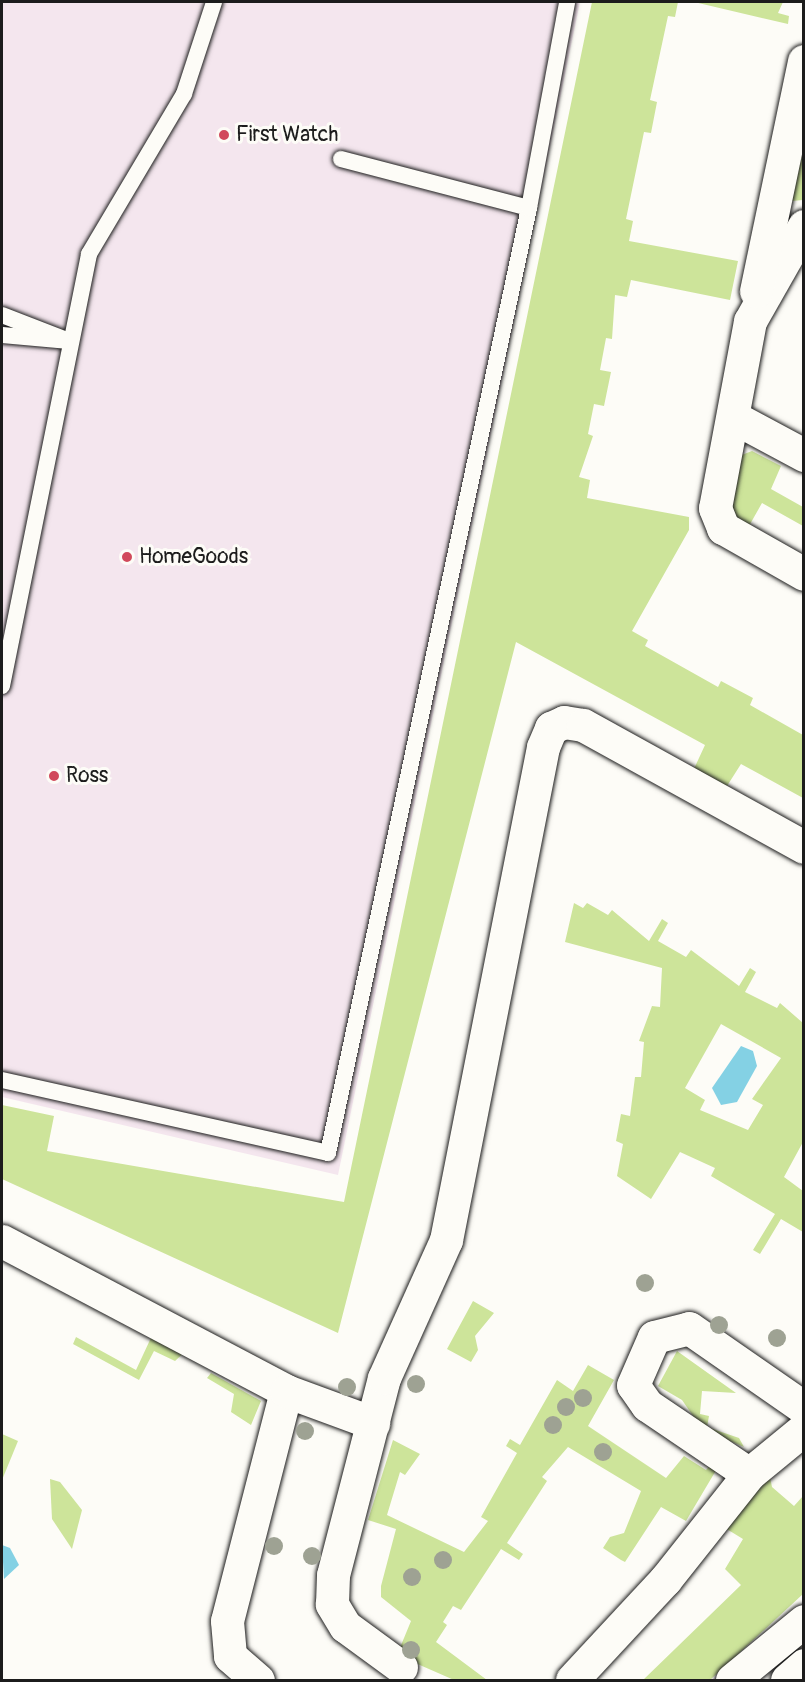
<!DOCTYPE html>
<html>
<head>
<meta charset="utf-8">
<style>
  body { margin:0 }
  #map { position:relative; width:805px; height:1682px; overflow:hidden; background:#fdfcf7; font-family:Pangolin,sans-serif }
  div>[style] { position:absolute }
  .built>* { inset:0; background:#f4e6ee }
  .green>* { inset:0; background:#cde49a }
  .water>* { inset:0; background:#84d1e4 }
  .roads { filter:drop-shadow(0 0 2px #1c1c1c) drop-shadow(0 0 2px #1c1c1c) }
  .lane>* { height:16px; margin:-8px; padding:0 8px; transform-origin:8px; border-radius:8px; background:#fdfcf7 }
  .street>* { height:33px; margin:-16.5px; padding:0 16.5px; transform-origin:16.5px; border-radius:16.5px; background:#fdfcf7 }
  .secondary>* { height:33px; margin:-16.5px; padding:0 16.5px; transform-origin:16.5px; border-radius:16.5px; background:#fdfcf7 }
  .trees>* { width:18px; height:18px; margin:-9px; border-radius:50%; background:#9ea293 }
  .dots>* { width:16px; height:16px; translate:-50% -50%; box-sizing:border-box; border:3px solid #fdfcf7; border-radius:50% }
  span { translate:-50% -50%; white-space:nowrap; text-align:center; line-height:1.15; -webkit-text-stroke:6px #fdfcf7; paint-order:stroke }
  .poi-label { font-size:21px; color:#1c1c1c }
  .left { translate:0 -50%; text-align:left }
  .frame { position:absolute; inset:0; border:3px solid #1c1c1c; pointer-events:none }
</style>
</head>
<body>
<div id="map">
  <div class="built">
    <div style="clip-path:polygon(2px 2px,580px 2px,338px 1175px,2px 1097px)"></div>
  </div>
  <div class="green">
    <div style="clip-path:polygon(592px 2px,678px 2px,675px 17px,668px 16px,650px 100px,657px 102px,651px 133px,644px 132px,626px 219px,633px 221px,629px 241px,738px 261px,730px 300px,631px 280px,627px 297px,615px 295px,612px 339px,606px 338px,600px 370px,611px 372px,604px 406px,594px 404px,588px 434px,593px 436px,579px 477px,590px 480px,587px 498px,689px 517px,689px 530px,632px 631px,648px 640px,645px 646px,718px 687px,721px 681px,753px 698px,750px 705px,803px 735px,803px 798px,741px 764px,727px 786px,693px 771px,705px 745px,516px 642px,338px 1333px,2px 1179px,2px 1105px,54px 1116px,47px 1151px,344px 1202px)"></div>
    <div style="clip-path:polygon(694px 2px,783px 2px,778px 13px,789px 16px,788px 24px)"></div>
    <div style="clip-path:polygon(803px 128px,803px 200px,792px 201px)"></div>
    <div style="clip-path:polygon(752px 451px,781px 466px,771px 489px,803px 507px,803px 526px,762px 503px,749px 526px,730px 515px,739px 456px)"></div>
    <div style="clip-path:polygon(evenodd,574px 903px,583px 908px,587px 903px,608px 915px,612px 910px,649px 941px,662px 919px,668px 923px,658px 941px,686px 957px,691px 950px,739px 986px,750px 968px,756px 972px,745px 992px,777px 1008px,780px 1003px,803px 1023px,803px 1142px,784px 1177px,803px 1191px,803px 1232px,781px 1219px,760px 1254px,753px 1250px,775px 1214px,711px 1176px,715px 1168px,680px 1152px,651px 1199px,617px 1176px,623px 1144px,616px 1141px,621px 1114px,630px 1116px,635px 1077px,641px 1077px,644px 1042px,639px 1041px,652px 1006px,660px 1007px,662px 968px,565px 942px,574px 903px,721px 1024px,781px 1058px,752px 1099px,763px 1105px,748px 1130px,700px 1110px,705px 1100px,685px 1088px,721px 1024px)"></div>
    <div style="clip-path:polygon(473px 1301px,494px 1313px,475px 1336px,478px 1350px,471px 1362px,447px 1349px)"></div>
    <div style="clip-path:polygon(156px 1327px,187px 1350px,175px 1361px,154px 1351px,139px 1380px,73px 1344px,76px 1337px,136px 1370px)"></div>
    <div style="clip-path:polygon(677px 1351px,736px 1393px,702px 1391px,700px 1414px,709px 1416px,707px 1427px,739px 1438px,744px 1447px,702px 1429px,682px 1400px,658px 1386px)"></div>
    <div style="clip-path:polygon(588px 1365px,614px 1380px,588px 1426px,666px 1478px,684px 1456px,706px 1470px,713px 1462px,718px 1467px,686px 1521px,661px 1507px,625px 1562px,621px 1560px,603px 1548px,610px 1537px,624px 1533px,641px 1491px,568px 1447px,542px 1477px,547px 1481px,507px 1543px,523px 1554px,519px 1560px,501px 1549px,461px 1610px,453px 1606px,443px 1622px,447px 1625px,436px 1642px,487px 1680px,454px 1680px,397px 1655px,411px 1621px,381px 1597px,381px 1586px,396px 1529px,368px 1520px,393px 1440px,420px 1454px,405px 1475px,400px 1472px,387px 1515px,464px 1552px,488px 1521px,481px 1517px,517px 1453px,506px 1446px,510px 1439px,520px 1445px,557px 1380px,573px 1391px)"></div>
    <div style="clip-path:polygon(211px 1373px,261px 1401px,251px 1425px,231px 1412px,234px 1394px,207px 1378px)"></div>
    <div style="clip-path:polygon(2px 1434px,18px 1441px,2px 1480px)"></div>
    <div style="clip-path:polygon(770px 1477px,772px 1487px,794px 1506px,803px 1496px,803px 1594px,710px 1680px,643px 1680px,741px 1585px,725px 1569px,743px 1539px,725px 1528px)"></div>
    <div style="clip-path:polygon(50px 1479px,60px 1482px,82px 1510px,72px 1549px,52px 1519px)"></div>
  </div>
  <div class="water">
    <div style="clip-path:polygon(741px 1046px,753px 1051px,757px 1066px,737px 1102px,721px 1105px,712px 1088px)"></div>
    <div style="clip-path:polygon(2px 1545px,10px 1548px,19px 1565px,4px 1579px)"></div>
  </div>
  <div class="roads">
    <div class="lane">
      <div style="left:341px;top:159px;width:194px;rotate:14.6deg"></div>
      <div style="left:2px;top:315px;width:72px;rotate:21.2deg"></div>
      <div style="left:69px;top:341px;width:67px;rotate:-174.9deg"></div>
      <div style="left:2px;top:686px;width:441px;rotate:-78.6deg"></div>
      <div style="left:89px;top:254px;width:186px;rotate:-59.3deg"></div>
      <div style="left:184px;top:94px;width:97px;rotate:-71.9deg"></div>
      <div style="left:2px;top:1080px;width:334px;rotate:12.6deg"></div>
      <div style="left:328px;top:1153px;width:966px;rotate:-77.99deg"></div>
      <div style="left:529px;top:208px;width:209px;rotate:-79.5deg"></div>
    </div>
    <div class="street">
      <div style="left:804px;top:226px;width:109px;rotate:119.6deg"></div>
      <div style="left:750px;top:321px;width:190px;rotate:100.6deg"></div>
      <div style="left:715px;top:508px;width:22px;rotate:68deg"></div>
      <div style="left:723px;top:528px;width:93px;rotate:29.6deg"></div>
      <div style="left:756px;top:291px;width:235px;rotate:-78.2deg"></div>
      <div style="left:733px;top:417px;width:81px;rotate:28.2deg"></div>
      <div style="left:2px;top:1241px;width:321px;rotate:27.8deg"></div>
      <div style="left:286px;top:1391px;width:237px;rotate:104.4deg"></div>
      <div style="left:227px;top:1621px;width:35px;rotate:85deg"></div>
      <div style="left:230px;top:1656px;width:37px;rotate:41deg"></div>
      <div style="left:286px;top:1391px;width:93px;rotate:20.2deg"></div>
      <div style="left:749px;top:1474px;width:71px;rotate:-39.3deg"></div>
      <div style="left:401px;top:1667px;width:69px;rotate:-143.8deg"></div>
      <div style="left:345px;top:1626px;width:26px;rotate:-121deg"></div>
      <div style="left:332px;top:1604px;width:29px;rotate:-88deg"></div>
      <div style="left:333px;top:1575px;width:203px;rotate:-75.5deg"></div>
      <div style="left:384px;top:1378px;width:151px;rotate:-65.8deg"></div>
      <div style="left:446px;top:1240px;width:502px;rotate:-78.87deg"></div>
      <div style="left:543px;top:747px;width:21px;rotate:-67deg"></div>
      <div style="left:551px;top:728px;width:14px;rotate:-25deg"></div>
      <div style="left:564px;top:722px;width:19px;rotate:9deg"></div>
      <div style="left:583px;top:725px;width:252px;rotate:28.9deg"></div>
      <div style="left:572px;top:1680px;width:137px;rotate:-47.1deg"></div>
      <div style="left:665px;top:1580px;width:135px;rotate:-51.6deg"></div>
      <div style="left:749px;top:1474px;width:123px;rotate:-145.9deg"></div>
      <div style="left:647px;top:1405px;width:24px;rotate:-125deg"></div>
      <div style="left:633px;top:1385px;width:52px;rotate:-66.4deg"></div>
      <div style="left:654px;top:1337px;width:36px;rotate:-14deg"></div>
      <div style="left:689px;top:1328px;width:140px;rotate:34.8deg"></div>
    </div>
    <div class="secondary">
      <div style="left:732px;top:1680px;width:93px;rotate:-39.3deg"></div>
      <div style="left:787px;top:1680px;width:23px;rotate:-41deg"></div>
    </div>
  </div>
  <div class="trees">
    <div style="left:645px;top:1283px"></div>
    <div style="left:719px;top:1325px"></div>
    <div style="left:777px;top:1338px"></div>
    <div style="left:416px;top:1384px"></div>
    <div style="left:347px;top:1387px"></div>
    <div style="left:583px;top:1398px"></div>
    <div style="left:566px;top:1407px"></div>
    <div style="left:553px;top:1425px"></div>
    <div style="left:305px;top:1431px"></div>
    <div style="left:603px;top:1452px"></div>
    <div style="left:274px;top:1546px"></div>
    <div style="left:312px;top:1556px"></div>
    <div style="left:443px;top:1560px"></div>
    <div style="left:412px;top:1577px"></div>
    <div style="left:411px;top:1650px"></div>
  </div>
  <div class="dots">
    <div style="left:224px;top:135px;background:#d1495b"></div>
    <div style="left:127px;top:557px;background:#d1495b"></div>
    <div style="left:54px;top:776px;background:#d1495b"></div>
  </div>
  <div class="poi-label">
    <span class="left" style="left:236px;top:135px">First Watch</span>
    <span class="left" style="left:139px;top:557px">HomeGoods</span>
    <span class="left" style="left:66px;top:776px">Ross</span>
  </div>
  <div class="frame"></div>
</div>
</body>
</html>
